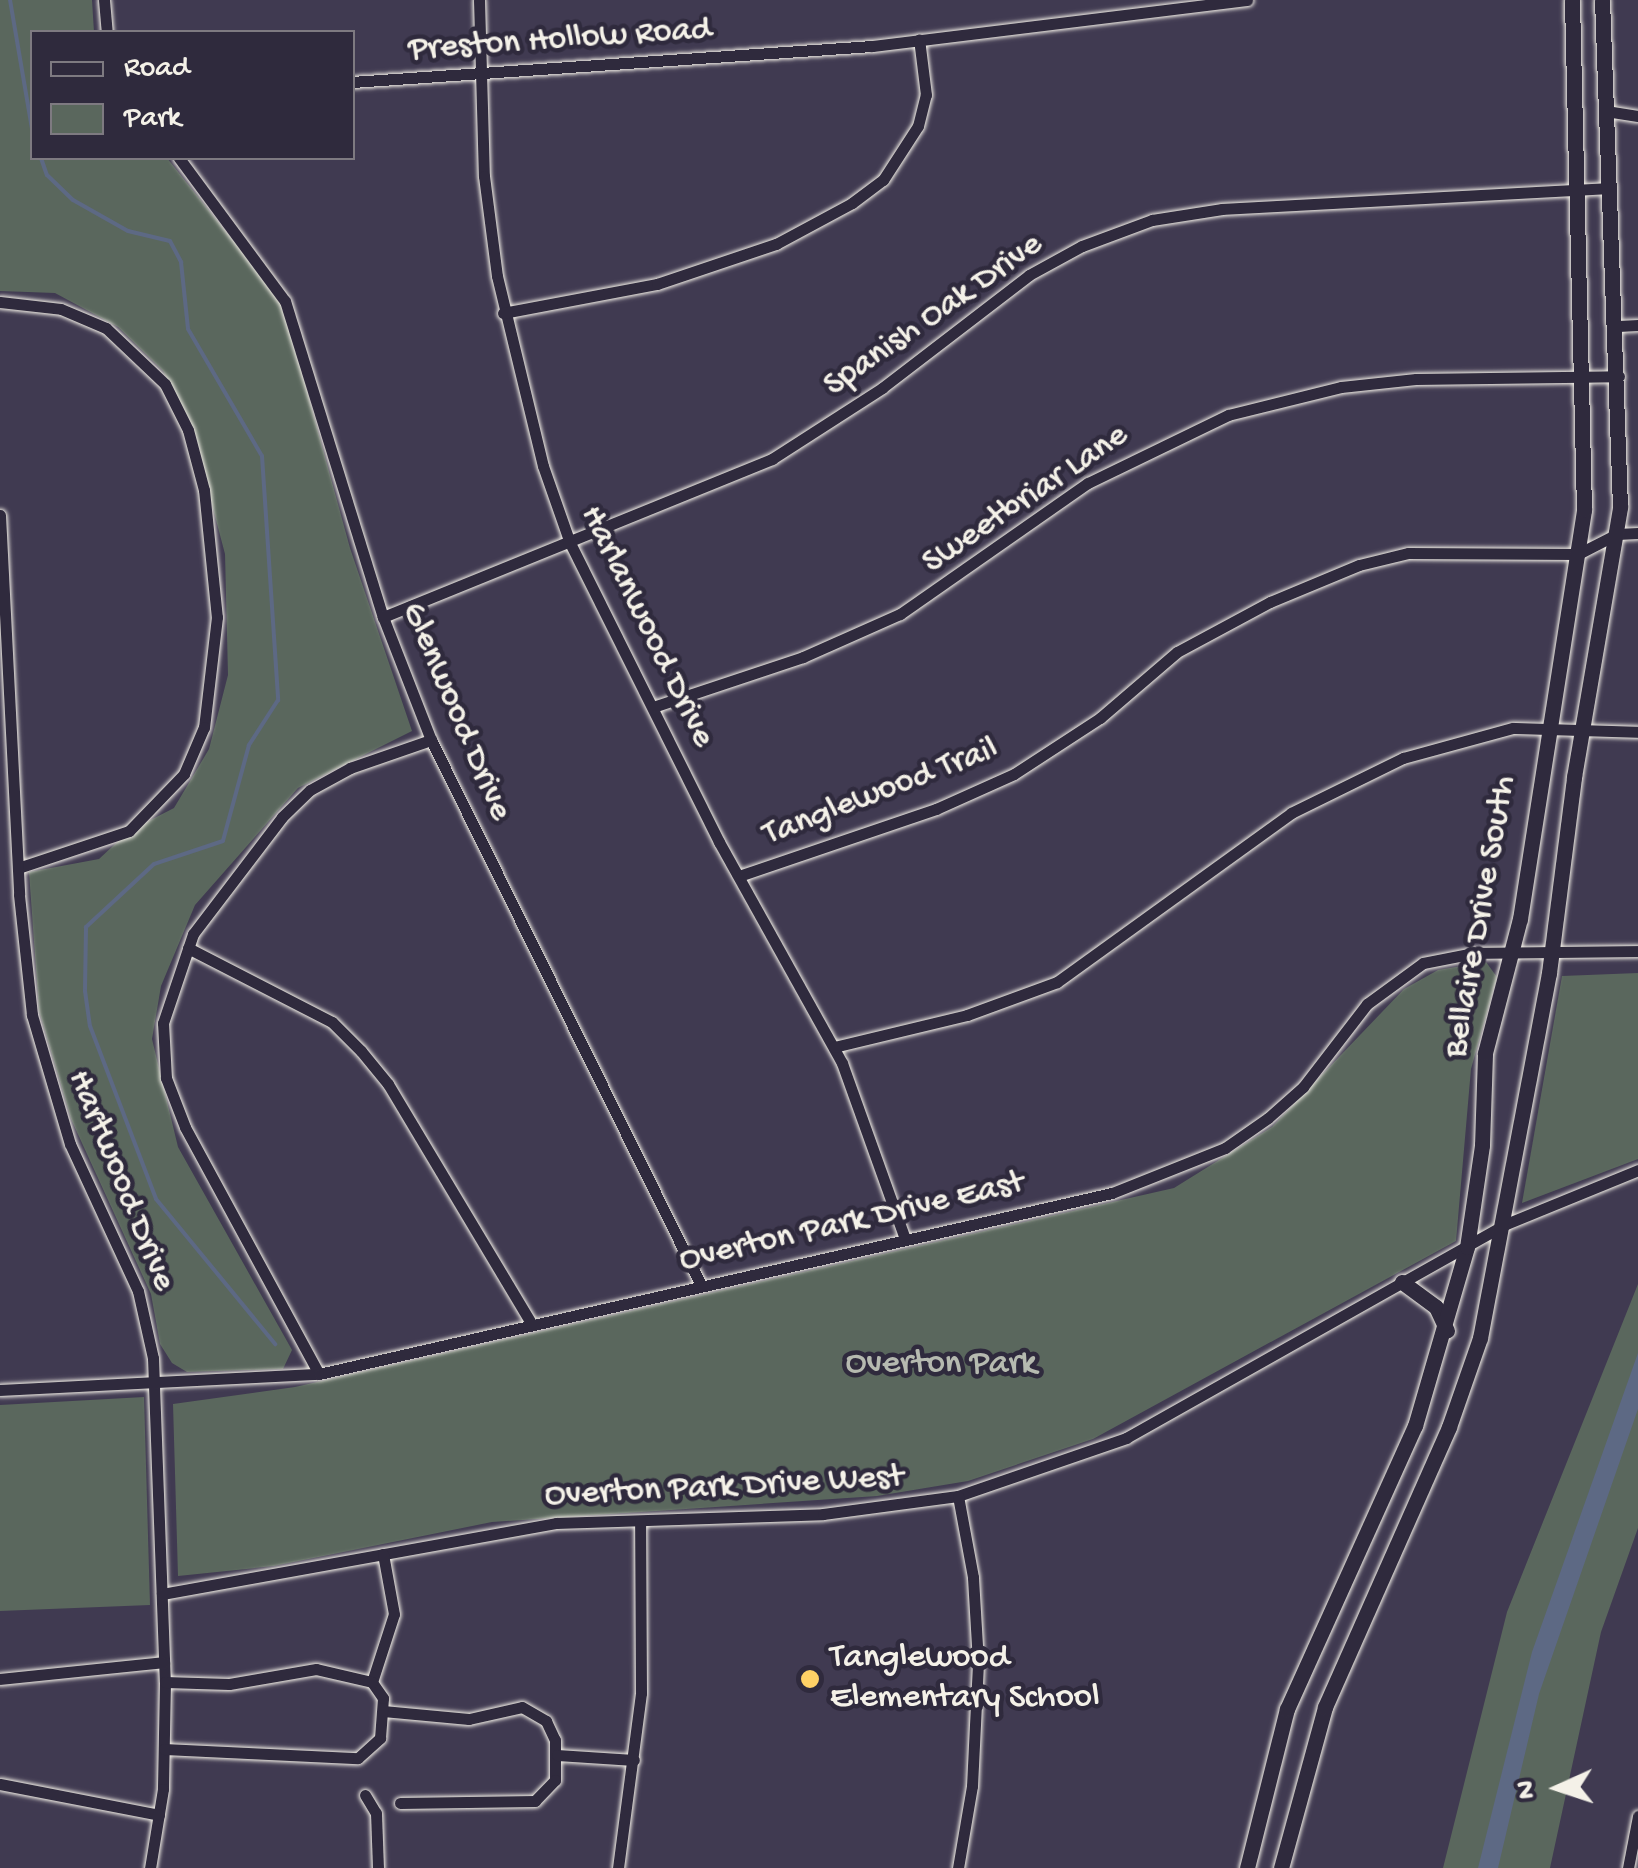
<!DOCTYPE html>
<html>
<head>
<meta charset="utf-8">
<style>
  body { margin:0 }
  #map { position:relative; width:1638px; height:1868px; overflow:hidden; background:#403a51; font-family:"Gochi Hand",sans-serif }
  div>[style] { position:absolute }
  .green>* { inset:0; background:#5a675d }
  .water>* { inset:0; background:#5d6984 }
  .stream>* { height:4px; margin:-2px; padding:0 2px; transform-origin:2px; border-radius:2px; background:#5d6984 }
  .roads { filter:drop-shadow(0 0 2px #f4f1e8) drop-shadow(0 0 2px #f4f1e8) }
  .street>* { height:11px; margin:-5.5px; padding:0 5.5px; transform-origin:5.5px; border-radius:5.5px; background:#2f2a3d }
  .secondary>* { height:15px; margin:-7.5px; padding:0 7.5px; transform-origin:7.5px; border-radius:7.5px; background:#2f2a3d }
  .dots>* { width:28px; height:28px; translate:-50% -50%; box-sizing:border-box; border:5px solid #2f2a3d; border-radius:50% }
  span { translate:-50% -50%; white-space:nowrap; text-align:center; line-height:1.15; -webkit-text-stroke:9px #2f2a3d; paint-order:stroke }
  .street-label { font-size:35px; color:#f4f1e8 }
  .park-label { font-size:35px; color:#b6bab0 }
  .poi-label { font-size:35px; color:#f4f1e8 }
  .left { translate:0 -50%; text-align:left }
  .legend { position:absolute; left:30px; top:30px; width:325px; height:130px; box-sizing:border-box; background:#2f2a3d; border:2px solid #7e7a81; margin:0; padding:12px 18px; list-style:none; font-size:30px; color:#f4f1e8 }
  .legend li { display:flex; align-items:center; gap:20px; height:50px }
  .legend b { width:50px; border:2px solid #7e7a81 }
  .north { position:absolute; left:1508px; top:1738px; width:100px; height:100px; -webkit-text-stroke:8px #2f2a3d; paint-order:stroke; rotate:267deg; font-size:28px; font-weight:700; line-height:40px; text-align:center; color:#f4f1e8 }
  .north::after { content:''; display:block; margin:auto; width:35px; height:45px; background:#f4f1e8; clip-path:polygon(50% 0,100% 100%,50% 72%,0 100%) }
</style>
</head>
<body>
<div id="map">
  <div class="green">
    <div style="clip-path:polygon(0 0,92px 0,94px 32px,32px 32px,32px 158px,167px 158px,283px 303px,350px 548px,412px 731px,298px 788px,195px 905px,161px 986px,152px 1039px,178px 1147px,292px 1350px,283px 1369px,187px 1372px,172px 1363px,160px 1344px,151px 1294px,71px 1119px,39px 1011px,29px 872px,99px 859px,129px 831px,174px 808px,209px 749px,228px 675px,225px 554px,190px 421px,163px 371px,118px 327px,55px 293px,0 291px)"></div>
    <div style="clip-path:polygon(1486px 962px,1497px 977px,1471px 1069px,1456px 1241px,1093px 1439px,968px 1481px,877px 1496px,492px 1522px,274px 1566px,178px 1576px,173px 1404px,295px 1387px,1174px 1188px,1272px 1127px,1404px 989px,1438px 970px)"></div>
    <div style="clip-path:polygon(1638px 973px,1638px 1159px,1522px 1203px,1562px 976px)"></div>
    <div style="clip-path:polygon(1638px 1284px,1638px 1528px,1601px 1632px,1550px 1868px,1443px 1868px,1507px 1612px)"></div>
    <div style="clip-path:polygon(144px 1397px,150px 1605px,0 1611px,0 1405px)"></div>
  </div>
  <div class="water">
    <div style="clip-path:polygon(1638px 1353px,1638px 1409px,1539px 1694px,1498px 1868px,1478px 1868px,1532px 1652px)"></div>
  </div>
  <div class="stream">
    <div style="left:10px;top:0;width:131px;rotate:80.3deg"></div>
    <div style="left:41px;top:158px;width:18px;rotate:71deg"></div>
    <div style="left:47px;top:175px;width:36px;rotate:44deg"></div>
    <div style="left:73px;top:200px;width:63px;rotate:29.4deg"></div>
    <div style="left:128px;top:231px;width:43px;rotate:13.4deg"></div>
    <div style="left:170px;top:241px;width:24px;rotate:62deg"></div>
    <div style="left:181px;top:262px;width:67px;rotate:84deg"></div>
    <div style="left:188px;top:329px;width:147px;rotate:59.8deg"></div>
    <div style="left:262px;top:456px;width:245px;rotate:86.2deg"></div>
    <div style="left:278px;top:700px;width:54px;rotate:122.8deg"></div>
    <div style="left:249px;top:745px;width:99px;rotate:105.2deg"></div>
    <div style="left:223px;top:841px;width:73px;rotate:161.6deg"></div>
    <div style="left:154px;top:864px;width:93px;rotate:137.2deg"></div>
    <div style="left:86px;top:927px;width:64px;rotate:90.9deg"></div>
    <div style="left:85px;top:991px;width:35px;rotate:82deg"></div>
    <div style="left:90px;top:1026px;width:185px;rotate:69.1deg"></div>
    <div style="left:156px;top:1199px;width:188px;rotate:50.6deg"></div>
  </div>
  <div class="roads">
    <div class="street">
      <div style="left:104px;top:0;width:32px;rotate:85deg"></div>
      <div style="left:479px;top:0;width:176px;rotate:88.4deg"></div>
      <div style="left:484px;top:176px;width:101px;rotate:82.6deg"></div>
      <div style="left:497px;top:276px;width:195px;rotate:76.4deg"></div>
      <div style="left:543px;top:466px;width:82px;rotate:70.7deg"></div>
      <div style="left:570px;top:543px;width:334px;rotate:63.5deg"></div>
      <div style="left:719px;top:842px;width:253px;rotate:60.9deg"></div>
      <div style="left:842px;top:1063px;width:184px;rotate:70.3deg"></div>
      <div style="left:352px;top:82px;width:521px;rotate:-3.96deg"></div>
      <div style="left:872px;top:46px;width:378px;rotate:-7deg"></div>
      <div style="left:1606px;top:111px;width:32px;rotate:9deg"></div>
      <div style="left:179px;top:158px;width:178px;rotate:53.5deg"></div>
      <div style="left:285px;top:301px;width:331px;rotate:72.8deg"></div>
      <div style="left:383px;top:617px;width:132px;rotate:68.7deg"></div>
      <div style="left:431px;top:740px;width:608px;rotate:63.65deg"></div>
      <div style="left:0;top:302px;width:61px;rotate:6.5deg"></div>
      <div style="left:61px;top:309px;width:49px;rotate:22.9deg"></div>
      <div style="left:106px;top:328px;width:81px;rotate:43.5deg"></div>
      <div style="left:165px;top:384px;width:51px;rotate:63.4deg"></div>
      <div style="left:188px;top:430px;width:62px;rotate:75.1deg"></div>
      <div style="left:204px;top:490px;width:128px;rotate:84.2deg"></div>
      <div style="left:217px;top:617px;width:111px;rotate:96.7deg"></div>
      <div style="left:204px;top:727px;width:51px;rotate:113.1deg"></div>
      <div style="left:184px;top:774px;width:79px;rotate:134deg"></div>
      <div style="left:129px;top:831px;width:117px;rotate:161.6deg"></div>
      <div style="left:503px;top:313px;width:157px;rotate:-10.7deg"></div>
      <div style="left:657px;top:284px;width:126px;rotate:-18.6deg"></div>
      <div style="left:776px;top:244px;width:86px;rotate:-28.3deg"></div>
      <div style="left:852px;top:203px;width:39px;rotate:-37deg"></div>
      <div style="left:883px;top:180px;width:64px;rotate:-57.1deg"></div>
      <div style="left:918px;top:126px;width:32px;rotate:-76deg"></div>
      <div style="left:926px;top:95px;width:56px;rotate:-97.1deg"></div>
      <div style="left:1618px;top:326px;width:20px;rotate:-3deg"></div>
      <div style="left:0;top:515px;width:380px;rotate:87.1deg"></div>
      <div style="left:19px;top:895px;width:121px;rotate:83.8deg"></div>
      <div style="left:32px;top:1015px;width:134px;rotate:73.6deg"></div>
      <div style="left:70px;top:1144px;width:162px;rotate:65.2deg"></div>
      <div style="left:138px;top:1291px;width:69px;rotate:77.4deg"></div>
      <div style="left:153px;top:1358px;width:324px;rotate:87.9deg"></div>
      <div style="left:165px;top:1682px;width:107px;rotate:91.1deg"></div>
      <div style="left:163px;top:1789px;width:80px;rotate:99.3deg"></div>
      <div style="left:383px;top:617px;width:420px;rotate:-22.1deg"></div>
      <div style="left:772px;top:459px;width:131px;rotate:-32.8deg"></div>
      <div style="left:882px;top:388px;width:185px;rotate:-37.5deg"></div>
      <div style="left:1029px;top:275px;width:60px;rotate:-28.7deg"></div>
      <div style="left:1082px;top:246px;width:75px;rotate:-20.4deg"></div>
      <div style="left:1152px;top:220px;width:71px;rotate:-8.9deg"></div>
      <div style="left:1222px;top:209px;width:388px;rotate:-3.1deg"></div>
      <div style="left:653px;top:707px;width:158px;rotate:-18.4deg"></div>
      <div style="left:803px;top:657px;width:106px;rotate:-23.9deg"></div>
      <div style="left:900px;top:614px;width:229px;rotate:-34.9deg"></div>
      <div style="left:1088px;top:483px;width:156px;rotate:-25.9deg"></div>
      <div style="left:1228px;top:415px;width:116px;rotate:-13.9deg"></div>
      <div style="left:1341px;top:387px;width:75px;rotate:-6.1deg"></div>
      <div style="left:1416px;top:379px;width:203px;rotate:-0.8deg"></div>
      <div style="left:739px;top:876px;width:208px;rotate:-18.8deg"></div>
      <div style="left:936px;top:809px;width:85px;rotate:-24.2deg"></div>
      <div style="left:1014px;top:774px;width:103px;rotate:-33.1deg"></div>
      <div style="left:1100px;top:718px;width:101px;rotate:-40.6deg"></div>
      <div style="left:1177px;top:652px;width:106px;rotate:-28.3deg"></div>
      <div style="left:1270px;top:602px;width:96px;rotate:-22.6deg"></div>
      <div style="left:1359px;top:565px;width:50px;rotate:-13.8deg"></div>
      <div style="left:1408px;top:553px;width:170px;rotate:0.3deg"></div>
      <div style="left:1578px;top:554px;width:44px;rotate:-27.1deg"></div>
      <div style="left:1617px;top:534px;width:21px;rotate:-3deg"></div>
      <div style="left:188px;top:948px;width:162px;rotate:27.2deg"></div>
      <div style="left:332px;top:1022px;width:41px;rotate:45deg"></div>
      <div style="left:361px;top:1051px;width:43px;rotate:50.7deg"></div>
      <div style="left:388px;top:1084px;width:279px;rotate:59.1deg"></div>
      <div style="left:834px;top:1047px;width:137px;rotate:-13.5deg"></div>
      <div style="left:967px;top:1015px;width:96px;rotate:-20.1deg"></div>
      <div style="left:1057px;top:982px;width:289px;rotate:-35.8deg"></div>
      <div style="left:1291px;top:813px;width:125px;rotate:-26.2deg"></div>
      <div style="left:1403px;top:758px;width:114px;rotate:-15.3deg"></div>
      <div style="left:1513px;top:728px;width:125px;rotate:1.8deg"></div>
      <div style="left:319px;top:1374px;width:281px;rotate:-118.5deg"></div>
      <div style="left:185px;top:1127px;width:53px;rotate:-111.2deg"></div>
      <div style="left:166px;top:1078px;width:55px;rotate:-93.1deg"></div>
      <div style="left:163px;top:1023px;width:94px;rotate:-71.4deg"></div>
      <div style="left:193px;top:934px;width:147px;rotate:-52.7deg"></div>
      <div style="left:282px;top:817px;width:39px;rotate:-44deg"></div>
      <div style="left:310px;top:790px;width:46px;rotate:-28.8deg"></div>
      <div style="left:350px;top:768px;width:86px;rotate:-19.1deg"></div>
      <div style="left:0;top:1390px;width:319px;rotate:-2.9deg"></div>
      <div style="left:319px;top:1374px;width:813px;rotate:-12.86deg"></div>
      <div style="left:1112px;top:1193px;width:122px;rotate:-21.7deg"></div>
      <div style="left:1225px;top:1148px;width:52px;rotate:-34.9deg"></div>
      <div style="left:1268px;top:1118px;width:47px;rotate:-41.5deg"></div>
      <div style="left:1303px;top:1087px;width:105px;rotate:-52.4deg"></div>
      <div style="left:1367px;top:1004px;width:69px;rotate:-36.2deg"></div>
      <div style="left:1423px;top:963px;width:52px;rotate:-11.1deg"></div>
      <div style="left:1474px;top:953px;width:164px;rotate:-0.7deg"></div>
      <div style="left:162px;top:1594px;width:400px;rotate:-10.2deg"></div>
      <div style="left:556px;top:1523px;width:267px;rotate:-1.9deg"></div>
      <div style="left:823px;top:1514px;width:136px;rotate:-7.6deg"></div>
      <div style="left:958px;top:1496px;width:178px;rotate:-19deg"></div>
      <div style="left:1126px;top:1438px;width:436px;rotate:-29.4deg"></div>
      <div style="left:1506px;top:1224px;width:143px;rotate:-22.2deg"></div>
      <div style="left:0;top:1679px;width:165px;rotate:-5.9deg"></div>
      <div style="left:372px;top:1682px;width:71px;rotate:-72.1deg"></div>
      <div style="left:394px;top:1614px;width:61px;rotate:-100.4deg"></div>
      <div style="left:383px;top:1711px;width:86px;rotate:5.3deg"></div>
      <div style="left:469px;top:1719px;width:54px;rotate:-12.8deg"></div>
      <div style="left:522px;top:1707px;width:28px;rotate:30deg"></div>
      <div style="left:546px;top:1721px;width:21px;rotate:65deg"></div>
      <div style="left:555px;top:1740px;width:40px;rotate:90deg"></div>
      <div style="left:555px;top:1780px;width:29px;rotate:134deg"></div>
      <div style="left:535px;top:1801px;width:135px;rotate:179.2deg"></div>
      <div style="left:164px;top:1749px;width:194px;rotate:2.7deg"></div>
      <div style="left:358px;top:1758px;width:30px;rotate:-42deg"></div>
      <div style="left:380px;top:1738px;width:40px;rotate:-85.7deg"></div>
      <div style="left:383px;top:1698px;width:19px;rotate:-125deg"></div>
      <div style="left:372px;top:1682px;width:57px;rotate:-166.9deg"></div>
      <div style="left:316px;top:1669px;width:88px;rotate:170.2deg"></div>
      <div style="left:229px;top:1684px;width:64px;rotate:-178.2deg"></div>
      <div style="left:557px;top:1755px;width:77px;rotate:3.7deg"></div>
      <div style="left:0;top:1784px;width:162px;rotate:11deg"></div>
      <div style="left:365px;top:1795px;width:21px;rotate:59deg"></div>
      <div style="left:376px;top:1813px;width:55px;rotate:87.9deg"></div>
      <div style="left:618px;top:1868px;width:177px;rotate:-82.5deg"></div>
      <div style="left:641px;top:1693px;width:172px;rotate:-90.3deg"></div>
      <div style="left:958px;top:1868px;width:83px;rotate:-80.3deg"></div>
      <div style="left:972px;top:1786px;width:124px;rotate:-87.2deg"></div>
      <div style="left:978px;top:1662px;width:85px;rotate:-93.4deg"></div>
      <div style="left:973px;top:1577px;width:82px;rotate:-100.5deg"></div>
      <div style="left:1628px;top:1868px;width:53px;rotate:-79.1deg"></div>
    </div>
    <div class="secondary">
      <div style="left:1402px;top:1282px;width:42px;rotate:36.3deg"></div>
      <div style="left:1436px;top:1307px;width:26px;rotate:65deg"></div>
      <div style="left:1247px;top:1868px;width:164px;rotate:-75.9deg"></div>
      <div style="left:1287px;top:1709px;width:311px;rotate:-65.7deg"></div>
      <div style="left:1415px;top:1426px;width:186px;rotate:-73.8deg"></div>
      <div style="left:1467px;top:1247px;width:103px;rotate:-81.6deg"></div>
      <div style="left:1482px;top:1145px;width:92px;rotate:-88.1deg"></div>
      <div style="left:1485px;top:1053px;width:138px;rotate:-75.4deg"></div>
      <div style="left:1520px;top:919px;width:414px;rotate:-81.1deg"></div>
      <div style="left:1584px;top:510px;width:510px;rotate:-91.35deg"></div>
      <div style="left:1281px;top:1868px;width:167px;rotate:-74.7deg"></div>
      <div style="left:1325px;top:1707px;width:306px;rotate:-66.1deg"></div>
      <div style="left:1449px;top:1427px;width:94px;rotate:-70.8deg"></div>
      <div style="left:1480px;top:1338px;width:371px;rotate:-79.3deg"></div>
      <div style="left:1549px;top:973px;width:198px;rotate:-82.7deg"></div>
      <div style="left:1574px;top:777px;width:274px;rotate:-80.3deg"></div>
      <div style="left:1620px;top:507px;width:507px;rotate:-92.03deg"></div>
    </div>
  </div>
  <div class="dots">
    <div style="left:810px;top:1679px;background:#ffd166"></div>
  </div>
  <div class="street-label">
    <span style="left:560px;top:41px;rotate:-4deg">Preston Hollow Road</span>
    <span style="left:934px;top:316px;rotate:-35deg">Spanish Oak Drive</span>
    <span style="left:1026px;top:500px;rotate:-34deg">Sweetbriar Lane</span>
    <span style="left:646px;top:627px;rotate:64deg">Harlanwood Drive</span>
    <span style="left:455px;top:712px;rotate:67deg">Glenwood Drive</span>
    <span style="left:881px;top:793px;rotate:-21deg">Tanglewood Trail</span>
    <span style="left:1482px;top:917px;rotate:-80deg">Bellaire Drive South</span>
    <span style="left:120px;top:1181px;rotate:68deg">Hartwood Drive</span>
    <span style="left:852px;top:1223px;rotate:-13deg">Overton Park Drive East</span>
    <span style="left:724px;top:1488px;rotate:-3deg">Overton Park Drive West</span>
  </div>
  <div class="park-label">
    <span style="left:941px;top:1365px">Overton Park</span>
  </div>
  <div class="poi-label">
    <span class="left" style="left:830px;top:1679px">Tanglewood<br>Elementary School</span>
  </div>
  <ul class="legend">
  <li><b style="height:12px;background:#2f2a3d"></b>Road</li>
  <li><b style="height:28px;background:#5a675d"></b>Park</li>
  </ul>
  <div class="north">N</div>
</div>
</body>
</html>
